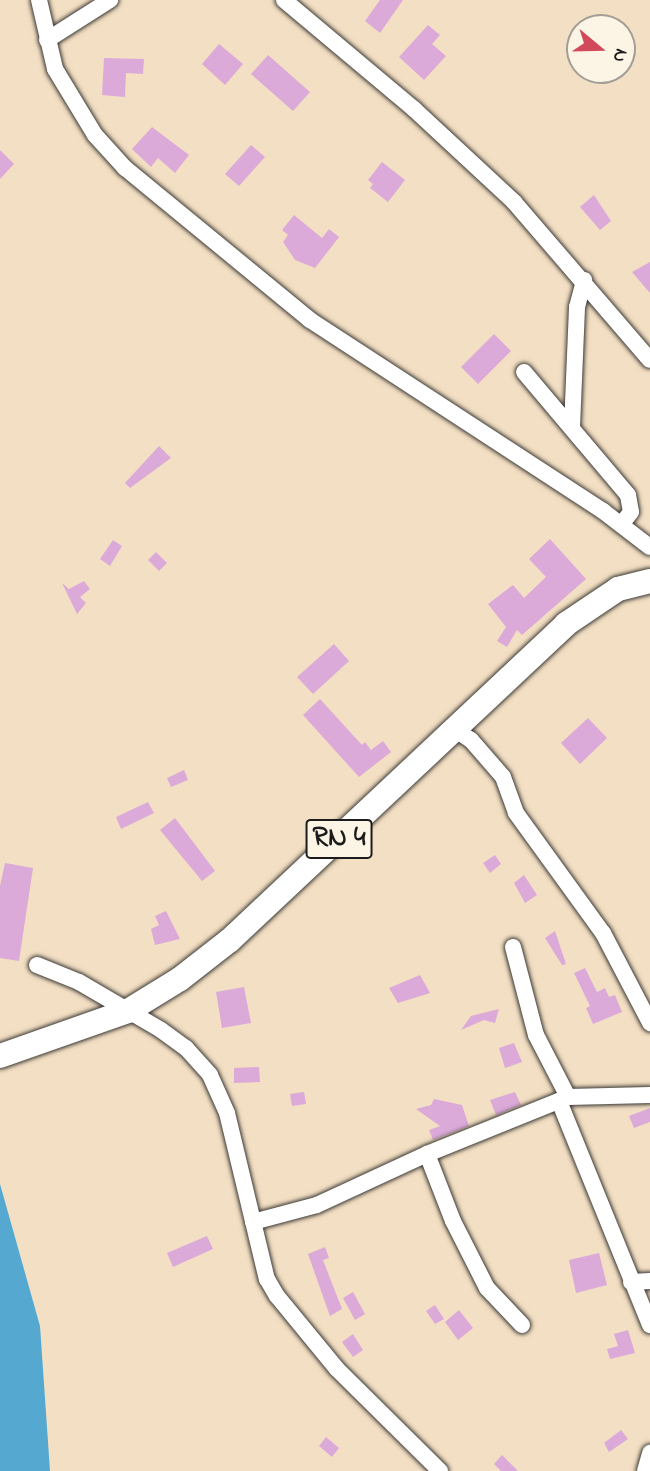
<!DOCTYPE html>
<html>
<head>
<meta charset="utf-8">
<style>
  body { margin:0 }
  #map { position:relative; width:650px; height:1471px; overflow:hidden; background:#f3dfc3; font-family:"Indie Flower",sans-serif }
  div>[style] { position:absolute }
  .water>* { inset:0; background:#55a9d1 }
  .building>* { inset:0; background:#dbaad9 }
  .roads { filter:drop-shadow(0 0 2px #3c3935) drop-shadow(0 0 2px #3c3935) }
  .minor>* { height:16px; margin:-8px; padding:0 8px; transform-origin:8px; border-radius:8px; background:#fff }
  .trunk>* { height:24px; margin:-12px; padding:0 12px; transform-origin:12px; border-radius:12px; background:#fff }
  span { translate:-50% -50%; white-space:nowrap; text-align:center; line-height:1.15; -webkit-text-stroke:5px #fcf5e5; paint-order:stroke }
  .shield-label span { padding:2px 5px; background:#fcf5e5; border:2px solid; border-radius:5px; -webkit-text-stroke-width:0 }
  .shield-label { font-size:28px; color:#1c1c1c; font-weight:700 }
  .north { position:absolute; left:566px; top:14px; width:70px; height:70px; box-sizing:border-box; background:#fcf5e5; border:2px solid #a29e95; border-radius:50%; rotate:109deg; font-size:19px; font-weight:700; line-height:28px; text-align:center; color:#1c1c1c }
  .north::after { content:''; display:block; margin:auto; width:24px; height:32px; background:#d1495b; clip-path:polygon(50% 0,100% 100%,50% 72%,0 100%) }
</style>
</head>
<body>
<div id="map">
  <div class="water">
    <div style="clip-path:polygon(0 1184px,40px 1326px,50px 1471px,0 1471px)"></div>
  </div>
  <div class="building">
    <div style="clip-path:polygon(380px 0,403px 0,380px 33px,365px 21px)"></div>
    <div style="clip-path:polygon(428px 25px,440px 35px,432px 44px,446px 56px,424px 80px,399px 57px)"></div>
    <div style="clip-path:polygon(219px 44px,243px 64px,225px 85px,202px 64px)"></div>
    <div style="clip-path:polygon(268px 55px,310px 92px,293px 111px,251px 74px)"></div>
    <div style="clip-path:polygon(104px 58px,144px 59px,143px 74px,126px 73px,125px 97px,102px 95px)"></div>
    <div style="clip-path:polygon(152px 127px,189px 155px,175px 173px,158px 158px,151px 167px,132px 149px)"></div>
    <div style="clip-path:polygon(251px 145px,265px 157px,239px 186px,225px 174px)"></div>
    <div style="clip-path:polygon(0 150px,14px 164px,0 179px)"></div>
    <div style="clip-path:polygon(382px 162px,405px 180px,388px 202px,370px 188px,373px 184px,368px 180px)"></div>
    <div style="clip-path:polygon(594px 195px,611px 221px,600px 230px,580px 207px)"></div>
    <div style="clip-path:polygon(294px 215px,322px 238px,329px 229px,339px 237px,315px 268px,295px 260px,283px 242px,288px 235px,282px 230px)"></div>
    <div style="clip-path:polygon(650px 262px,650px 293px,632px 272px)"></div>
    <div style="clip-path:polygon(494px 334px,511px 351px,478px 384px,461px 367px)"></div>
    <div style="clip-path:polygon(159px 446px,171px 458px,130px 488px,125px 483px)"></div>
    <div style="clip-path:polygon(550px 539px,586px 579px,522px 635px,517px 630px,507px 647px,497px 641px,506px 627px,488px 604px,513px 585px,524px 598px,546px 577px,529px 559px)"></div>
    <div style="clip-path:polygon(113px 540px,122px 546px,110px 566px,100px 559px)"></div>
    <div style="clip-path:polygon(156px 552px,167px 563px,159px 571px,148px 560px)"></div>
    <div style="clip-path:polygon(84px 581px,90px 589px,80px 597px,86px 603px,77px 614px,62px 583px,69px 589px)"></div>
    <div style="clip-path:polygon(334px 644px,349px 661px,313px 694px,297px 677px)"></div>
    <div style="clip-path:polygon(320px 699px,362px 745px,365px 742px,371px 750px,383px 741px,391px 752px,359px 777px,303px 715px)"></div>
    <div style="clip-path:polygon(588px 718px,607px 738px,580px 764px,561px 743px)"></div>
    <div style="clip-path:polygon(184px 770px,188px 780px,171px 787px,167px 778px)"></div>
    <div style="clip-path:polygon(148px 802px,154px 813px,121px 829px,116px 817px)"></div>
    <div style="clip-path:polygon(175px 818px,215px 871px,202px 881px,160px 830px)"></div>
    <div style="clip-path:polygon(495px 855px,501px 864px,490px 873px,483px 863px)"></div>
    <div style="clip-path:polygon(5px 863px,33px 868px,19px 961px,0 958px,0 886px)"></div>
    <div style="clip-path:polygon(524px 875px,537px 895px,525px 903px,514px 883px)"></div>
    <div style="clip-path:polygon(166px 911px,180px 939px,155px 945px,151px 929px,159px 925px,155px 916px)"></div>
    <div style="clip-path:polygon(555px 931px,566px 964px,562px 965px,545px 938px)"></div>
    <div style="clip-path:polygon(585px 968px,597px 992px,605px 988px,609px 997px,615px 995px,622px 1012px,593px 1024px,586px 1008px,590px 1006px,574px 973px)"></div>
    <div style="clip-path:polygon(420px 975px,430px 993px,398px 1003px,389px 988px)"></div>
    <div style="clip-path:polygon(244px 987px,251px 1023px,222px 1028px,216px 992px)"></div>
    <div style="clip-path:polygon(499px 1009px,495px 1023px,484px 1020px,461px 1030px,471px 1016px)"></div>
    <div style="clip-path:polygon(514px 1043px,522px 1062px,505px 1068px,499px 1048px)"></div>
    <div style="clip-path:polygon(259px 1067px,260px 1082px,234px 1083px,234px 1068px)"></div>
    <div style="clip-path:polygon(304px 1092px,306px 1104px,292px 1106px,290px 1094px)"></div>
    <div style="clip-path:polygon(515px 1092px,521px 1105px,496px 1115px,490px 1100px)"></div>
    <div style="clip-path:polygon(434px 1099px,462px 1105px,469px 1126px,433px 1140px,429px 1130px,440px 1126px,416px 1109px,431px 1105px)"></div>
    <div style="clip-path:polygon(650px 1108px,650px 1122px,634px 1128px,629px 1116px)"></div>
    <div style="clip-path:polygon(207px 1236px,213px 1249px,173px 1267px,167px 1253px)"></div>
    <div style="clip-path:polygon(325px 1247px,329px 1258px,323px 1260px,342px 1309px,330px 1316px,308px 1254px)"></div>
    <div style="clip-path:polygon(599px 1253px,607px 1285px,576px 1293px,569px 1260px)"></div>
    <div style="clip-path:polygon(353px 1292px,365px 1314px,355px 1320px,343px 1298px)"></div>
    <div style="clip-path:polygon(435px 1305px,444px 1319px,435px 1324px,426px 1311px)"></div>
    <div style="clip-path:polygon(459px 1310px,473px 1328px,458px 1340px,445px 1322px)"></div>
    <div style="clip-path:polygon(628px 1330px,635px 1353px,610px 1359px,607px 1349px,618px 1346px,614px 1334px)"></div>
    <div style="clip-path:polygon(353px 1334px,363px 1350px,353px 1357px,342px 1342px)"></div>
    <div style="clip-path:polygon(621px 1430px,628px 1439px,609px 1452px,604px 1443px)"></div>
    <div style="clip-path:polygon(326px 1437px,339px 1448px,332px 1457px,319px 1446px)"></div>
    <div style="clip-path:polygon(502px 1455px,518px 1471px,501px 1471px,494px 1464px)"></div>
  </div>
  <div class="roads">
    <div class="minor">
      <div style="left:39px;top:0;width:71px;rotate:76.9deg"></div>
      <div style="left:55px;top:69px;width:77px;rotate:58.8deg"></div>
      <div style="left:95px;top:135px;width:45px;rotate:47.7deg"></div>
      <div style="left:125px;top:168px;width:239px;rotate:39.4deg"></div>
      <div style="left:310px;top:320px;width:350px;rotate:33.1deg"></div>
      <div style="left:603px;top:511px;width:59px;rotate:37.5deg"></div>
      <div style="left:284px;top:0;width:170px;rotate:40deg"></div>
      <div style="left:414px;top:109px;width:137px;rotate:42.9deg"></div>
      <div style="left:514px;top:202px;width:208px;rotate:49.3deg"></div>
      <div style="left:47px;top:40px;width:75px;rotate:-32.4deg"></div>
      <div style="left:524px;top:372px;width:161px;rotate:49.8deg"></div>
      <div style="left:628px;top:495px;width:17px;rotate:80deg"></div>
      <div style="left:631px;top:512px;width:16px;rotate:128deg"></div>
      <div style="left:572px;top:427px;width:120px;rotate:-87.6deg"></div>
      <div style="left:577px;top:307px;width:28px;rotate:-75deg"></div>
      <div style="left:456px;top:730px;width:18px;rotate:34deg"></div>
      <div style="left:471px;top:740px;width:49px;rotate:49.1deg"></div>
      <div style="left:503px;top:777px;width:38px;rotate:70deg"></div>
      <div style="left:516px;top:813px;width:148px;rotate:54.1deg"></div>
      <div style="left:603px;top:933px;width:102px;rotate:62.4deg"></div>
      <div style="left:513px;top:947px;width:91px;rotate:75.4deg"></div>
      <div style="left:536px;top:1035px;width:70px;rotate:62.7deg"></div>
      <div style="left:37px;top:965px;width:45px;rotate:22deg"></div>
      <div style="left:79px;top:982px;width:95px;rotate:30.3deg"></div>
      <div style="left:161px;top:1030px;width:31px;rotate:36deg"></div>
      <div style="left:186px;top:1048px;width:36px;rotate:48deg"></div>
      <div style="left:210px;top:1075px;width:42px;rotate:65.9deg"></div>
      <div style="left:227px;top:1113px;width:171px;rotate:76.5deg"></div>
      <div style="left:267px;top:1279px;width:20px;rotate:60deg"></div>
      <div style="left:277px;top:1296px;width:94px;rotate:50.6deg"></div>
      <div style="left:337px;top:1369px;width:145px;rotate:44.7deg"></div>
      <div style="left:559px;top:1101px;width:242px;rotate:67.9deg"></div>
      <div style="left:427px;top:1154px;width:72px;rotate:68.8deg"></div>
      <div style="left:453px;top:1221px;width:75px;rotate:63.1deg"></div>
      <div style="left:487px;top:1288px;width:51px;rotate:46.6deg"></div>
      <div style="left:253px;top:1222px;width:66px;rotate:-14.9deg"></div>
      <div style="left:317px;top:1205px;width:121px;rotate:-24.9deg"></div>
      <div style="left:427px;top:1154px;width:152px;rotate:-22deg"></div>
      <div style="left:568px;top:1097px;width:82px;rotate:-1.4deg"></div>
      <div style="left:631px;top:1282px;width:19px;rotate:-3deg"></div>
      <div style="left:645px;top:1471px;width:19px;rotate:-74deg"></div>
    </div>
    <div class="trunk">
      <div style="left:0;top:1056px;width:136px;rotate:-19.4deg"></div>
      <div style="left:128px;top:1011px;width:61px;rotate:-31.6deg"></div>
      <div style="left:180px;top:979px;width:63px;rotate:-38deg"></div>
      <div style="left:230px;top:940px;width:461px;rotate:-43.2deg"></div>
      <div style="left:566px;top:624px;width:63px;rotate:-33.9deg"></div>
      <div style="left:618px;top:589px;width:33px;rotate:-14deg"></div>
    </div>
  </div>
  <div class="shield-label">
    <span style="left:339px;top:839px">RN 4</span>
  </div>
  <div class="north">N</div>
</div>
</body>
</html>
